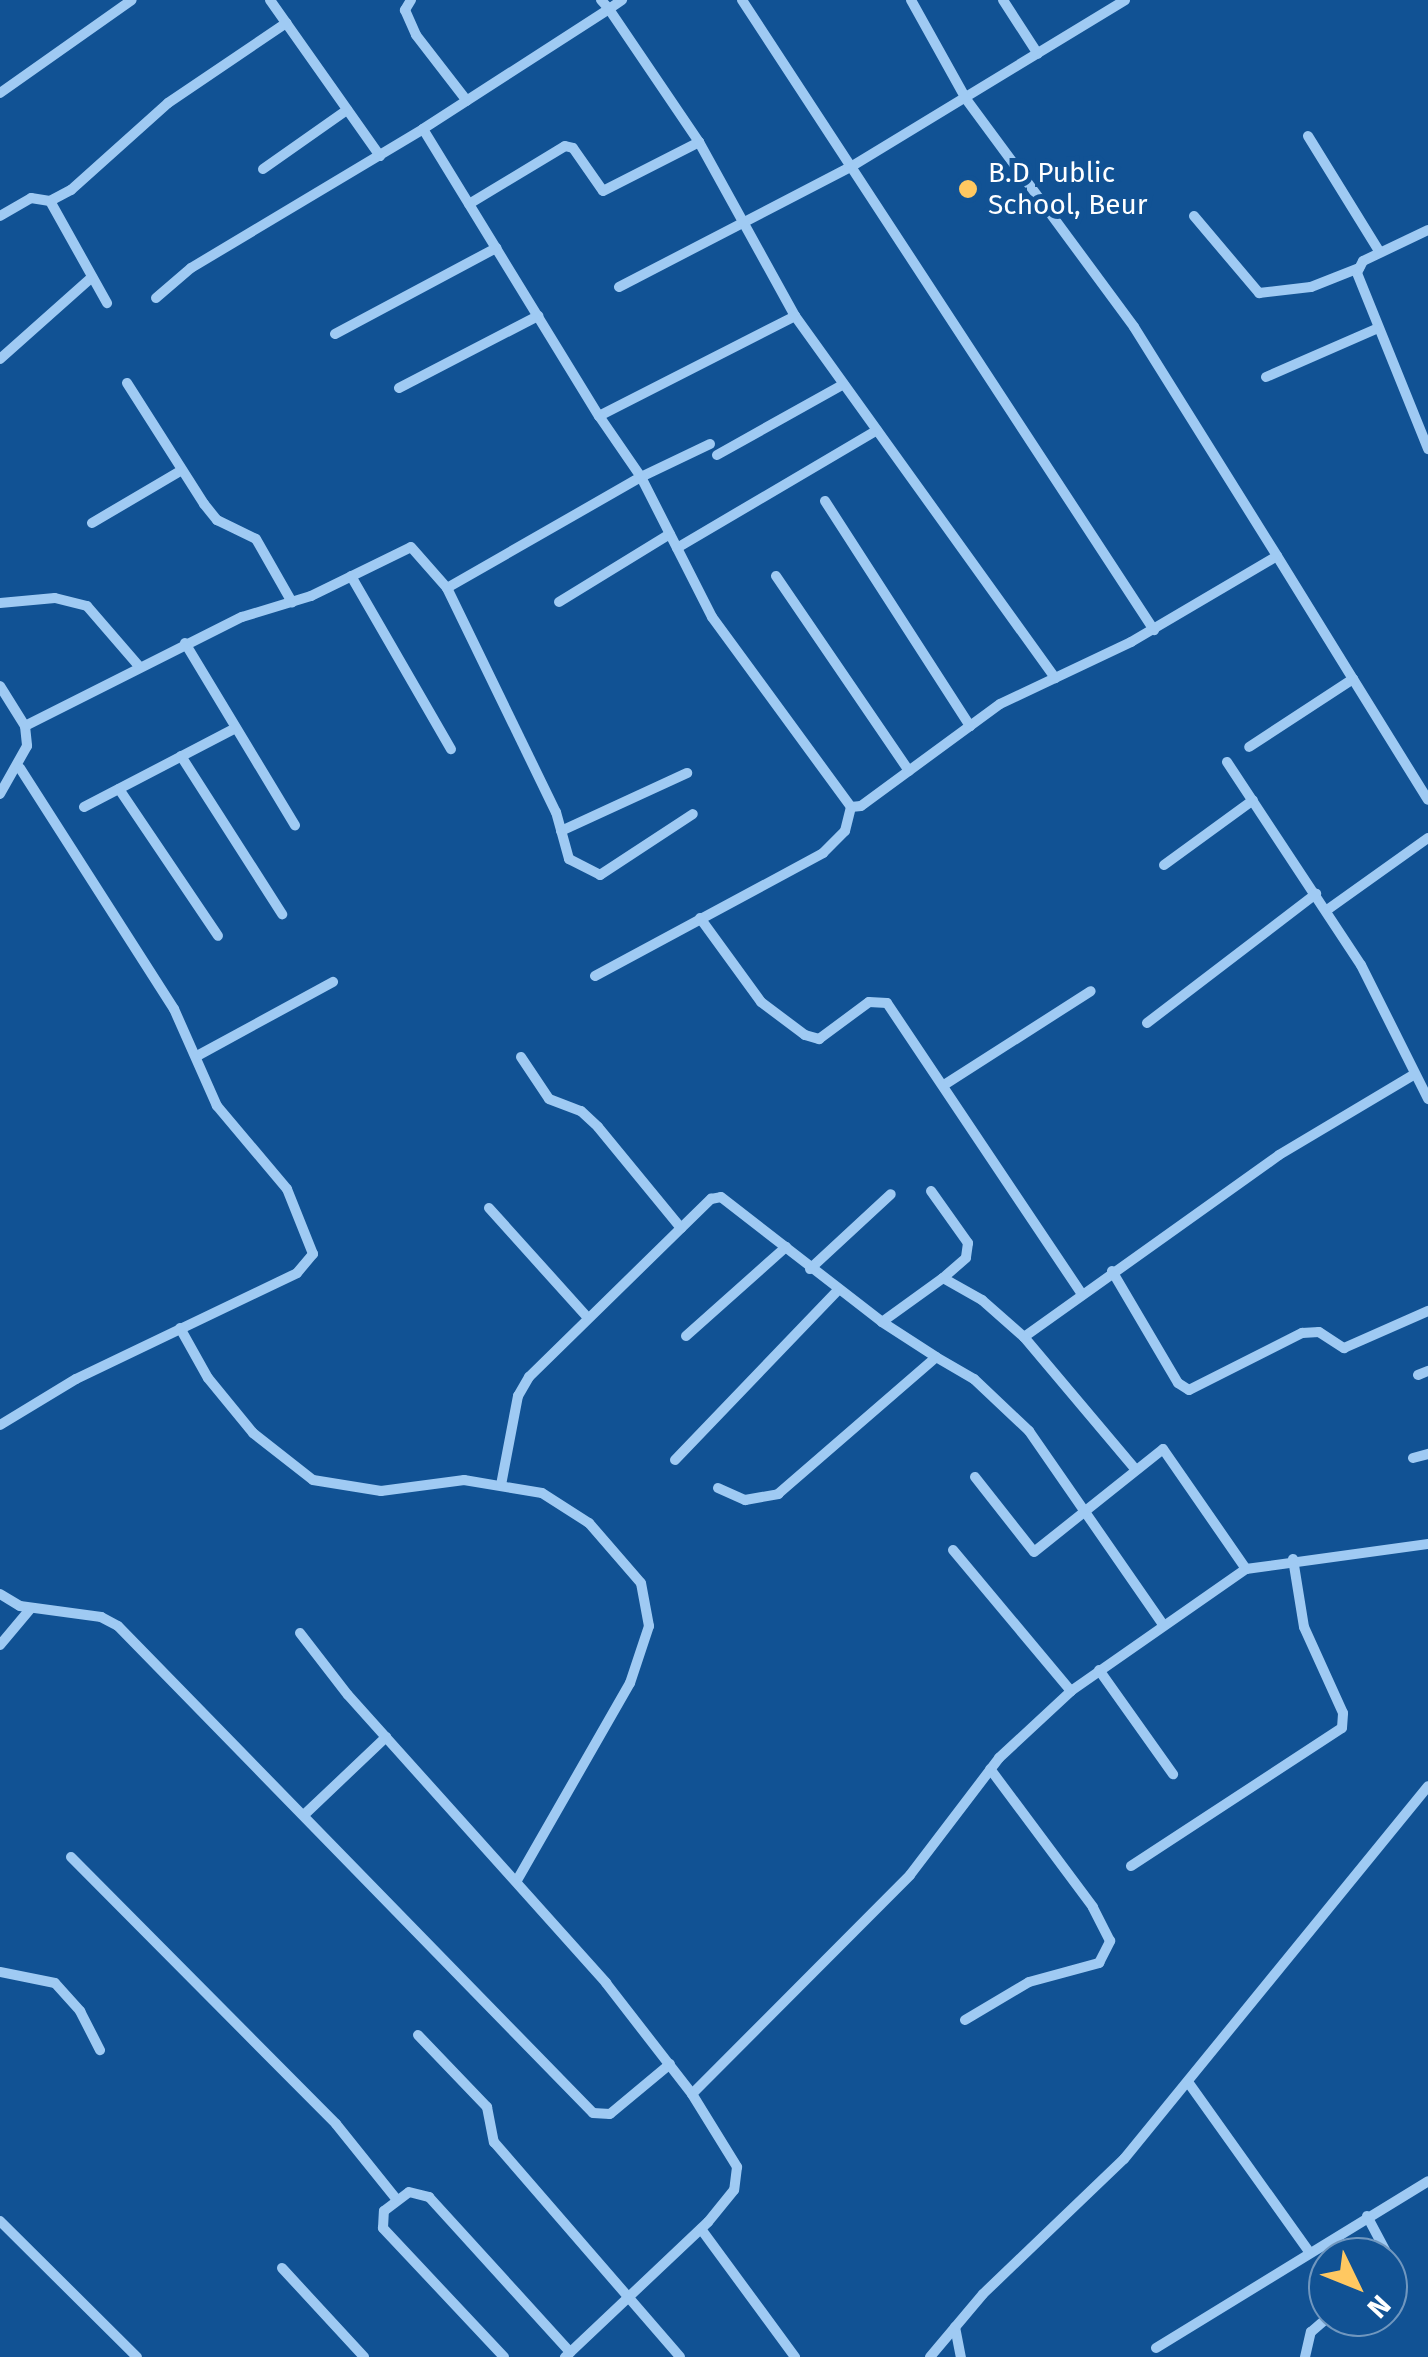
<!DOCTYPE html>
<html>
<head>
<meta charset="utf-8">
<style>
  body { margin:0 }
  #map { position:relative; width:1428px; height:2357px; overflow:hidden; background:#115294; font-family:"Fira Sans",sans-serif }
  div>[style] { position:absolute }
  .minor>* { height:10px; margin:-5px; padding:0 5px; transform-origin:5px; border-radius:5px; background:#9fcaf3 }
  .dots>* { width:28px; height:28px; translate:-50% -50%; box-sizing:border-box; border:5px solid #115294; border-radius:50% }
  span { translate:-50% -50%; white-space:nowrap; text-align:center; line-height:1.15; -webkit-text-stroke:10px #115294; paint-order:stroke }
  .poi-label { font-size:28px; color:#fff }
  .left { translate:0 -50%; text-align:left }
  .north { position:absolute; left:1308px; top:2237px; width:100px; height:100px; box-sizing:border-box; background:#115294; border:2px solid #7097bf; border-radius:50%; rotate:133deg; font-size:28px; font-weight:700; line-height:40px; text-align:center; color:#fff }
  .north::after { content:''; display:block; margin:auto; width:35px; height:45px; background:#ffc861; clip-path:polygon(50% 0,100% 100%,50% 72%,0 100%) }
</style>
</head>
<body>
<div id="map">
  <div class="minor">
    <div style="left:270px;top:0;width:191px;rotate:54.8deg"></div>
    <div style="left:411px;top:0;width:12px;rotate:121deg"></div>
    <div style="left:405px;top:10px;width:27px;rotate:66deg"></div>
    <div style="left:416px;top:35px;width:83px;rotate:52.3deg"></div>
    <div style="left:601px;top:0;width:12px;rotate:48deg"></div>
    <div style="left:609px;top:9px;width:16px;rotate:-35deg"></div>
    <div style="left:742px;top:0;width:753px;rotate:56.82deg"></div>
    <div style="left:911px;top:0;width:113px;rotate:60.9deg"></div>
    <div style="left:966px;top:99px;width:283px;rotate:53.6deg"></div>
    <div style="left:1134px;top:327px;width:270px;rotate:58deg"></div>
    <div style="left:1003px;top:0;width:64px;rotate:57.1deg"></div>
    <div style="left:0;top:93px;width:161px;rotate:-35.2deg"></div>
    <div style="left:1308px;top:136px;width:135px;rotate:58.3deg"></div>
    <div style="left:263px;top:169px;width:103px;rotate:-35.1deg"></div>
    <div style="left:50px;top:201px;width:117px;rotate:60.8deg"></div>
    <div style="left:469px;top:204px;width:112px;rotate:-31.1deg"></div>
    <div style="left:565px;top:146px;width:8px;rotate:14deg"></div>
    <div style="left:573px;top:148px;width:52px;rotate:55.1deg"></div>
    <div style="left:603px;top:191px;width:108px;rotate:-27deg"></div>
    <div style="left:0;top:216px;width:36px;rotate:-30deg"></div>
    <div style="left:31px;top:198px;width:19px;rotate:9deg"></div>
    <div style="left:50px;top:201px;width:24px;rotate:-28deg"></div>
    <div style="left:71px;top:190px;width:130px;rotate:-41.9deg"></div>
    <div style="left:168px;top:103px;width:143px;rotate:-34.1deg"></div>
    <div style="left:1194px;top:216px;width:101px;rotate:49.8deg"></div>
    <div style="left:1259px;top:293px;width:52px;rotate:-6.6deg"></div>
    <div style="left:1311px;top:287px;width:52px;rotate:-21.6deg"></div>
    <div style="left:1428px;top:230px;width:72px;rotate:154.5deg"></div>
    <div style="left:1363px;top:261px;width:13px;rotate:117deg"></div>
    <div style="left:1357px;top:273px;width:190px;rotate:68deg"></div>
    <div style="left:619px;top:287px;width:259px;rotate:-27.4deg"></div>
    <div style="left:849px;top:168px;width:323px;rotate:-31.3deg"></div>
    <div style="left:156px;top:298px;width:46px;rotate:-40.6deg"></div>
    <div style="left:191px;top:268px;width:270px;rotate:-30.9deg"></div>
    <div style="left:423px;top:129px;width:337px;rotate:58.5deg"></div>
    <div style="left:599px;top:416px;width:220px;rotate:-27deg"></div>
    <div style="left:795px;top:316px;width:199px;rotate:-118.9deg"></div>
    <div style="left:699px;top:142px;width:161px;rotate:-124.1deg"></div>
    <div style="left:609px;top:9px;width:221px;rotate:147.2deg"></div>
    <div style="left:795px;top:316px;width:446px;rotate:54.3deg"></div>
    <div style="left:335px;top:334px;width:183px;rotate:-28.1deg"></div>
    <div style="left:0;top:359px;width:123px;rotate:-41.7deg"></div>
    <div style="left:1266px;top:377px;width:120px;rotate:-23.6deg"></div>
    <div style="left:127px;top:383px;width:143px;rotate:57.5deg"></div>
    <div style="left:204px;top:504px;width:21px;rotate:51deg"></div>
    <div style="left:217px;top:520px;width:43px;rotate:26deg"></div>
    <div style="left:256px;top:539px;width:73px;rotate:60.3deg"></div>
    <div style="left:399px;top:388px;width:157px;rotate:-27.4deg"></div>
    <div style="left:710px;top:444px;width:76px;rotate:154.4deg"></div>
    <div style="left:641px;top:477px;width:157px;rotate:63.1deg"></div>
    <div style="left:712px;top:617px;width:235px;rotate:53.8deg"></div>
    <div style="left:851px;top:807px;width:10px;rotate:-6deg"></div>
    <div style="left:861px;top:806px;width:172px;rotate:-36.3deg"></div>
    <div style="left:1000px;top:704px;width:145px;rotate:-25.3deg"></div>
    <div style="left:1131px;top:642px;width:169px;rotate:-30.5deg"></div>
    <div style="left:1277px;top:556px;width:145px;rotate:58.3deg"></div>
    <div style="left:1353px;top:679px;width:124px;rotate:146.8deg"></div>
    <div style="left:717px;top:455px;width:145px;rotate:-29.2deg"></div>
    <div style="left:825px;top:501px;width:268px;rotate:57.2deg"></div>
    <div style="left:92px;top:523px;width:104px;rotate:-30.5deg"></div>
    <div style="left:677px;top:548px;width:232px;rotate:-30.5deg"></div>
    <div style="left:351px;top:576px;width:200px;rotate:60deg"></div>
    <div style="left:776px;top:576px;width:236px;rotate:55.7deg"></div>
    <div style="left:447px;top:588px;width:249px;rotate:64.1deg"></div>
    <div style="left:556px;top:812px;width:49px;rotate:74.5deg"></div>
    <div style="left:569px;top:859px;width:35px;rotate:27deg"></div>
    <div style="left:600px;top:875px;width:111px;rotate:-33.3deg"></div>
    <div style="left:559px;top:602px;width:130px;rotate:-31.5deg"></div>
    <div style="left:0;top:603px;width:55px;rotate:-5.2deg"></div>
    <div style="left:55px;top:598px;width:33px;rotate:14deg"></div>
    <div style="left:87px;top:606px;width:78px;rotate:49.2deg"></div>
    <div style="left:185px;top:643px;width:213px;rotate:58.9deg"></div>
    <div style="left:1353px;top:679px;width:142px;rotate:58.2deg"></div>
    <div style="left:0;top:686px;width:47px;rotate:58deg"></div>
    <div style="left:25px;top:726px;width:20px;rotate:84deg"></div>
    <div style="left:27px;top:746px;width:55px;rotate:119.4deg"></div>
    <div style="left:25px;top:726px;width:243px;rotate:-26.7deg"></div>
    <div style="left:242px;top:617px;width:72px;rotate:-16.9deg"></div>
    <div style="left:311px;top:596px;width:111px;rotate:-26.1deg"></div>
    <div style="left:411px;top:547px;width:55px;rotate:48.7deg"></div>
    <div style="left:447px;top:588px;width:224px;rotate:-29.8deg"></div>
    <div style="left:641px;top:477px;width:74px;rotate:-124.5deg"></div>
    <div style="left:181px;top:756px;width:188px;rotate:57.4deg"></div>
    <div style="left:1227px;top:762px;width:243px;rotate:56.6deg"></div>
    <div style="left:1361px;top:965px;width:150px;rotate:63.4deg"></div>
    <div style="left:119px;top:789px;width:177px;rotate:56deg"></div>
    <div style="left:84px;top:807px;width:171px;rotate:-27.5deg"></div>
    <div style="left:561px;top:831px;width:139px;rotate:-24.7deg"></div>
    <div style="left:1164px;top:865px;width:110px;rotate:-36.1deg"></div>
    <div style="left:1327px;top:910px;width:124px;rotate:-35.5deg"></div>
    <div style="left:700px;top:918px;width:104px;rotate:54deg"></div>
    <div style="left:761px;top:1002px;width:55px;rotate:36.9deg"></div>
    <div style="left:805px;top:1035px;width:15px;rotate:16deg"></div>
    <div style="left:819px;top:1039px;width:62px;rotate:-36.5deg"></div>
    <div style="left:869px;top:1002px;width:18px;rotate:3deg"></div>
    <div style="left:887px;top:1003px;width:349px;rotate:56.2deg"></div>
    <div style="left:595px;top:976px;width:259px;rotate:-28.3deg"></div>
    <div style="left:823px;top:853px;width:31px;rotate:-45deg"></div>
    <div style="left:845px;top:831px;width:25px;rotate:-76deg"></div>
    <div style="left:1147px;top:1023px;width:213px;rotate:-37.4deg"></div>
    <div style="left:197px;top:1056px;width:155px;rotate:-28.6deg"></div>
    <div style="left:521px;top:1057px;width:50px;rotate:56.3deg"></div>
    <div style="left:549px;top:1099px;width:34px;rotate:21deg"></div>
    <div style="left:581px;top:1111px;width:23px;rotate:43deg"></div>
    <div style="left:598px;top:1127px;width:131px;rotate:50.6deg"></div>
    <div style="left:944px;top:1085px;width:174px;rotate:-32.6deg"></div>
    <div style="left:931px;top:1191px;width:64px;rotate:54.6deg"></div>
    <div style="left:968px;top:1243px;width:15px;rotate:98deg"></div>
    <div style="left:966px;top:1258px;width:30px;rotate:139deg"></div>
    <div style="left:489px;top:1208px;width:148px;rotate:48deg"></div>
    <div style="left:810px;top:1269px;width:110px;rotate:-42.8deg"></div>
    <div style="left:1112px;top:1271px;width:130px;rotate:59.5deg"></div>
    <div style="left:1178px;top:1383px;width:13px;rotate:32deg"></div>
    <div style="left:1189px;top:1390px;width:127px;rotate:-26.8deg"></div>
    <div style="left:1302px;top:1333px;width:17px;rotate:-3deg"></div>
    <div style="left:1319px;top:1332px;width:30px;rotate:33deg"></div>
    <div style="left:1344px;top:1348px;width:92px;rotate:-23.8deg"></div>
    <div style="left:882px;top:1322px;width:64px;rotate:32.9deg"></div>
    <div style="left:180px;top:1328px;width:57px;rotate:60.8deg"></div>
    <div style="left:208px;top:1378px;width:71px;rotate:50.7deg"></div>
    <div style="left:253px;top:1433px;width:76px;rotate:38.1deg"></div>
    <div style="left:313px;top:1480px;width:69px;rotate:9.2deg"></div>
    <div style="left:381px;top:1491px;width:84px;rotate:-7.5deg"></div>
    <div style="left:464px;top:1480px;width:79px;rotate:9.5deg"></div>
    <div style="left:542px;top:1493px;width:56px;rotate:32.6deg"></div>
    <div style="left:589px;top:1523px;width:79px;rotate:49.1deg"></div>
    <div style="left:641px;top:1583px;width:44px;rotate:79.5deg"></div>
    <div style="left:649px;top:1626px;width:60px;rotate:108.4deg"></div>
    <div style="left:630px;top:1683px;width:227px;rotate:119.8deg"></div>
    <div style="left:686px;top:1336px;width:134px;rotate:-41.7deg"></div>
    <div style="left:1024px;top:1337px;width:313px;rotate:-35.5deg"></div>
    <div style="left:1279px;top:1155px;width:158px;rotate:-30.8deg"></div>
    <div style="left:1418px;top:1375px;width:11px;rotate:-22deg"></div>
    <div style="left:0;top:1425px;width:89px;rotate:-31.2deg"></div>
    <div style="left:76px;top:1379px;width:245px;rotate:-25.6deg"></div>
    <div style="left:297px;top:1273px;width:25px;rotate:-50deg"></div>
    <div style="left:313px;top:1254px;width:70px;rotate:-111.8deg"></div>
    <div style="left:287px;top:1189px;width:109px;rotate:-130.1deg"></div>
    <div style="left:217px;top:1106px;width:106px;rotate:-113.9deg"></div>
    <div style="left:174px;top:1009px;width:286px;rotate:-122.6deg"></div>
    <div style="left:1413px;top:1458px;width:16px;rotate:-15deg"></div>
    <div style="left:675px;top:1460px;width:236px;rotate:-46.2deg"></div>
    <div style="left:975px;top:1477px;width:95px;rotate:51.8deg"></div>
    <div style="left:1034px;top:1552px;width:165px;rotate:-38.6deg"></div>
    <div style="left:1163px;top:1449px;width:146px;rotate:55.3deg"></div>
    <div style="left:501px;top:1485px;width:91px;rotate:-79.2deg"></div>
    <div style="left:518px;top:1396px;width:22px;rotate:-60deg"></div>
    <div style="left:529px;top:1377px;width:255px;rotate:-44.4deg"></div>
    <div style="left:711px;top:1199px;width:10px;rotate:-11deg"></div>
    <div style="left:721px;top:1197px;width:204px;rotate:37.8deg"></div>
    <div style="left:882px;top:1322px;width:75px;rotate:-35.8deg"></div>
    <div style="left:943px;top:1278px;width:45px;rotate:29.4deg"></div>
    <div style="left:982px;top:1300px;width:56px;rotate:41.4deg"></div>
    <div style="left:1024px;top:1337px;width:172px;rotate:49.9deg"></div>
    <div style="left:718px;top:1488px;width:30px;rotate:24deg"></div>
    <div style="left:745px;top:1500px;width:34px;rotate:-10deg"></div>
    <div style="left:778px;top:1494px;width:209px;rotate:-40.9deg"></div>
    <div style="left:936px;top:1357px;width:44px;rotate:30.1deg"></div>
    <div style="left:974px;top:1379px;width:76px;rotate:43.4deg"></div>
    <div style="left:1029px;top:1431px;width:234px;rotate:55.3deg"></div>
    <div style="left:953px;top:1550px;width:184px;rotate:50.1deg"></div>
    <div style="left:0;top:1594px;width:23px;rotate:31deg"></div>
    <div style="left:20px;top:1606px;width:82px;rotate:7.7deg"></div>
    <div style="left:101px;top:1617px;width:19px;rotate:28deg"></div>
    <div style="left:118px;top:1626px;width:680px;rotate:45.71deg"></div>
    <div style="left:593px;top:2113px;width:17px;rotate:3deg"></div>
    <div style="left:610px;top:2114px;width:78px;rotate:-39.8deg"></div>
    <div style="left:300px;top:1633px;width:78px;rotate:52.3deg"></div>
    <div style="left:348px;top:1695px;width:387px;rotate:48.1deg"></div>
    <div style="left:606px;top:1983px;width:140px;rotate:52.2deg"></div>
    <div style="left:692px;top:2094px;width:86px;rotate:58.3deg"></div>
    <div style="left:737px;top:2167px;width:23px;rotate:97deg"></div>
    <div style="left:734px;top:2190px;width:41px;rotate:129.1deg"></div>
    <div style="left:708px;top:2222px;width:197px;rotate:136.6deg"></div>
    <div style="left:0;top:1645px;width:48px;rotate:-50deg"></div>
    <div style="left:1099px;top:1670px;width:128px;rotate:54.6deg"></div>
    <div style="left:305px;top:1814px;width:112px;rotate:-43.5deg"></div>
    <div style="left:71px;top:1857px;width:376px;rotate:45.2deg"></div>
    <div style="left:336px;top:2124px;width:97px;rotate:51.2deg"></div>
    <div style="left:1131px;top:1866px;width:252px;rotate:-33.2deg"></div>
    <div style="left:1342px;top:1728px;width:15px;rotate:-86deg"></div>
    <div style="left:1343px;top:1713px;width:94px;rotate:-114.4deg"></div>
    <div style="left:1304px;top:1627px;width:69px;rotate:-99.2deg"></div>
    <div style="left:0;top:1972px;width:56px;rotate:11.3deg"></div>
    <div style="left:55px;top:1983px;width:38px;rotate:48deg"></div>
    <div style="left:80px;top:2011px;width:44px;rotate:62.9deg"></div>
    <div style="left:965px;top:2020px;width:74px;rotate:-30.7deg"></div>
    <div style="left:1029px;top:1982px;width:73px;rotate:-15.2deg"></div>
    <div style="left:1099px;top:1963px;width:25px;rotate:-63deg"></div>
    <div style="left:1110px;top:1941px;width:38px;rotate:-117deg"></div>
    <div style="left:1093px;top:1907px;width:172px;rotate:-126.7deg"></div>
    <div style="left:418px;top:2035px;width:100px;rotate:46.2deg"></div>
    <div style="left:487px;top:2107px;width:36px;rotate:79deg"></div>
    <div style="left:494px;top:2142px;width:284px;rotate:49.1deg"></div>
    <div style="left:1188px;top:2082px;width:206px;rotate:54.5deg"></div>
    <div style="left:692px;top:2094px;width:309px;rotate:-45.1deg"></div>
    <div style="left:910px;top:1875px;width:147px;rotate:-52.7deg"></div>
    <div style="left:999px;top:1758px;width:98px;rotate:-42.9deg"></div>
    <div style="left:1071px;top:1691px;width:213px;rotate:-34.9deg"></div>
    <div style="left:1246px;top:1569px;width:184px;rotate:-7.8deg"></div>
    <div style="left:1367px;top:2216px;width:53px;rotate:62deg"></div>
    <div style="left:1392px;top:2263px;width:17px;rotate:103deg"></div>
    <div style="left:0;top:2221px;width:193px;rotate:44.8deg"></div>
    <div style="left:701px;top:2229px;width:159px;rotate:53.7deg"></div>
    <div style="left:282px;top:2268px;width:121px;rotate:47.3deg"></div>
    <div style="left:955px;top:2327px;width:31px;rotate:79deg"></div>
    <div style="left:1156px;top:2348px;width:319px;rotate:-31.5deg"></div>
    <div style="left:504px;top:2357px;width:177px;rotate:-133.2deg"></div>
    <div style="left:383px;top:2228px;width:17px;rotate:-87deg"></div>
    <div style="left:384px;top:2211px;width:31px;rotate:-37deg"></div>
    <div style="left:409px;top:2192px;width:21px;rotate:14deg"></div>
    <div style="left:429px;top:2197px;width:210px;rotate:47.7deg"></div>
    <div style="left:930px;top:2357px;width:82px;rotate:-49.9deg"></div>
    <div style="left:983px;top:2294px;width:195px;rotate:-43.8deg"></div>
    <div style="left:1124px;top:2159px;width:481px;rotate:-50.8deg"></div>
    <div style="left:1305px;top:2357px;width:26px;rotate:-77deg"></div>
    <div style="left:1311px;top:2332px;width:23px;rotate:-41deg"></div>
  </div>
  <div class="dots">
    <div style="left:968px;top:189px;background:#ffc861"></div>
  </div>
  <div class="poi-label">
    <span class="left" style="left:988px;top:189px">B.D Public<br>School, Beur</span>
  </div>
  <div class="north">N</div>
</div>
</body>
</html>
